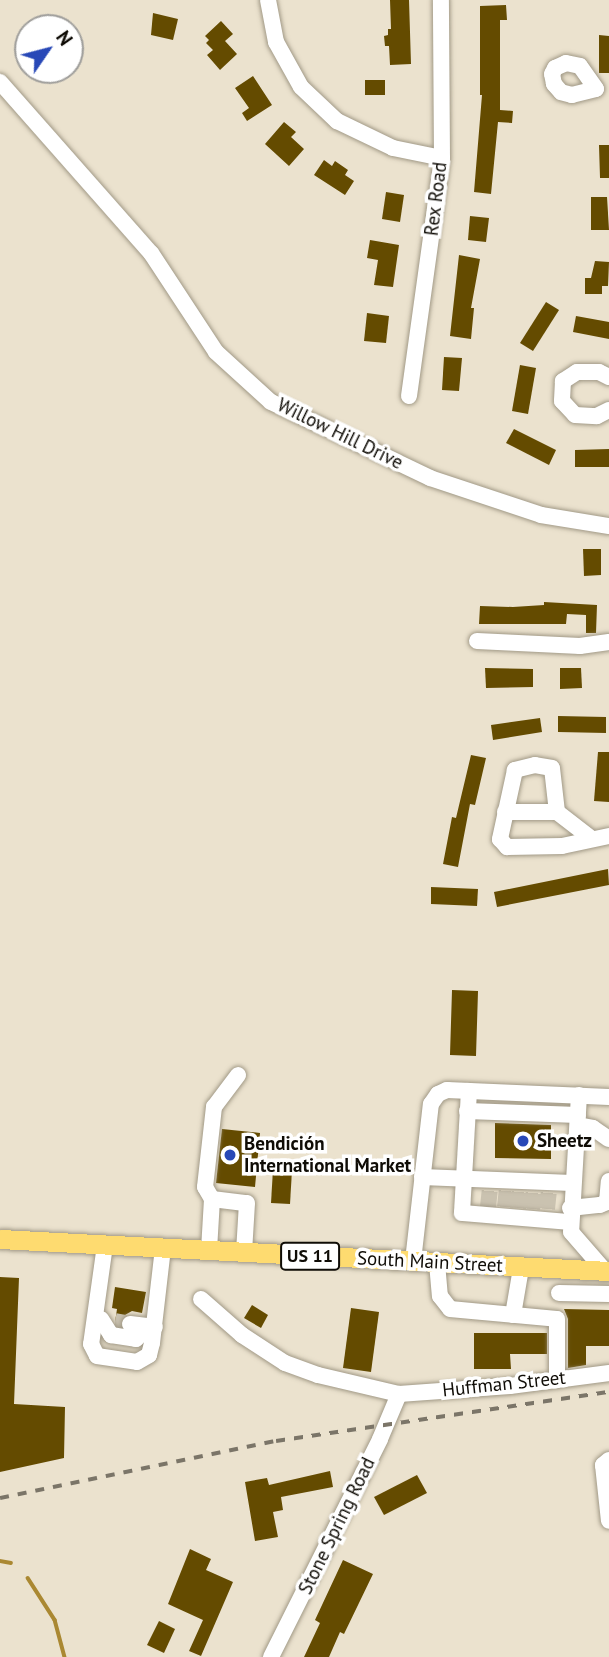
<!DOCTYPE html>
<html>
<head>
<meta charset="utf-8">
<style>
  body { margin:0 }
  #map { position:relative; width:609px; height:1657px; overflow:hidden; background:#ebe2ce; font-family:"PT Sans",sans-serif }
  div>[style] { position:absolute }
  .stream>* { height:3.5px; margin:-1.75px; padding:0 1.75px; transform-origin:1.75px; border-radius:1.75px; background:#aa8832 }
  .building>* { inset:0; background:#644b00 }
  .minor-tunnel>* { height:16px; margin-top:-8px; transform-origin:0; background:repeating-linear-gradient(90deg,#cac2b0 0 16px,transparent 0 24px) }
  .roads { filter:drop-shadow(0 0 2px #a19986) drop-shadow(0 0 2px #a19986) }
  .minor>* { height:16px; margin:-8px; padding:0 8px; transform-origin:8px; border-radius:8px; background:#fff }
  .major>* { height:19px; margin:-9.5px; padding:0 9.5px; transform-origin:9.5px; border-radius:9.5px; background:#fedb70 }
  .rail>* { height:3.5px; margin-top:-1.75px; transform-origin:0; background:repeating-linear-gradient(90deg,#7b7568 0 9px,transparent 0 18px) }
  .dots>* { width:19px; height:19px; translate:-50% -50%; box-sizing:border-box; border:4px solid #fff; border-radius:50% }
  span { translate:-50% -50%; white-space:nowrap; text-align:center; line-height:1.15; -webkit-text-stroke:7px #fff; paint-order:stroke }
  .shield-label span { padding:2px 5px; background:#fff; border:2px solid; border-radius:5px; -webkit-text-stroke-width:0 }
  .shield-label { font-size:18px; color:#0f0c06; font-weight:700 }
  .street-label { font-size:19px; color:#0f0c06 }
  .poi-label { font-size:19px; color:#0f0c06; font-weight:700 }
  .left { translate:0 -50%; text-align:left }
  .north { position:absolute; left:14px; top:14px; width:70px; height:70px; box-sizing:border-box; background:#fff; border:2px solid #9f9e9b; border-radius:50%; rotate:55deg; font-size:19px; font-weight:700; line-height:28px; text-align:center; color:#0f0c06 }
  .north::after { content:''; display:block; margin:auto; width:24px; height:32px; background:#2848b7; clip-path:polygon(50% 0,100% 100%,50% 72%,0 100%) }
</style>
</head>
<body>
<div id="map">
  <div class="stream">
    <div style="left:0;top:1561px;width:11px;rotate:10deg"></div>
    <div style="left:28px;top:1578px;width:50px;rotate:57.3deg"></div>
    <div style="left:55px;top:1620px;width:38px;rotate:75deg"></div>
  </div>
  <div class="building">
    <div style="clip-path:polygon(390px 0,409px 0,411px 64px,390px 65px,389px 46px,385px 46px,384px 36px,388px 35px,388px 29px,391px 29px)"></div>
    <div style="clip-path:polygon(506px 5px,507px 20px,500px 20px,500px 110px,513px 111px,512px 123px,498px 122px,491px 194px,474px 192px,482px 95px,480px 95px,480px 6px)"></div>
    <div style="clip-path:polygon(153px 13px,178px 19px,173px 40px,151px 35px)"></div>
    <div style="clip-path:polygon(221px 21px,233px 34px,225px 41px,237px 54px,220px 70px,207px 55px,213px 50px,206px 43px,209px 40px,205px 36px)"></div>
    <div style="clip-path:polygon(599px 35px,609px 36px,609px 73px,599px 73px)"></div>
    <div style="clip-path:polygon(253px 76px,272px 105px,247px 121px,242px 113px,249px 108px,235px 88px)"></div>
    <div style="clip-path:polygon(365px 80px,385px 80px,385px 95px,365px 95px)"></div>
    <div style="clip-path:polygon(284px 122px,296px 132px,291px 137px,304px 149px,289px 166px,265px 144px)"></div>
    <div style="clip-path:polygon(599px 145px,609px 145px,609px 178px,600px 178px)"></div>
    <div style="clip-path:polygon(324px 160px,332px 166px,335px 161px,348px 170px,345px 175px,354px 181px,345px 195px,314px 175px)"></div>
    <div style="clip-path:polygon(386px 192px,404px 195px,400px 222px,382px 219px)"></div>
    <div style="clip-path:polygon(591px 197px,607px 197px,609px 230px,591px 230px)"></div>
    <div style="clip-path:polygon(470px 216px,489px 218px,486px 242px,468px 240px)"></div>
    <div style="clip-path:polygon(370px 240px,399px 245px,393px 287px,374px 285px,378px 260px,367px 258px)"></div>
    <div style="clip-path:polygon(459px 255px,480px 259px,471px 308px,474px 308px,471px 339px,450px 336px)"></div>
    <div style="clip-path:polygon(595px 261px,609px 262px,608px 286px,602px 286px,602px 294px,585px 294px,585px 278px,591px 278px)"></div>
    <div style="clip-path:polygon(546px 302px,559px 310px,533px 351px,520px 343px)"></div>
    <div style="clip-path:polygon(367px 313px,389px 316px,386px 343px,364px 341px)"></div>
    <div style="clip-path:polygon(576px 316px,609px 322px,609px 339px,573px 332px)"></div>
    <div style="clip-path:polygon(444px 357px,462px 358px,459px 391px,442px 390px)"></div>
    <div style="clip-path:polygon(520px 365px,536px 368px,528px 414px,512px 411px)"></div>
    <div style="clip-path:polygon(514px 429px,556px 450px,549px 465px,506px 443px)"></div>
    <div style="clip-path:polygon(609px 449px,609px 467px,575px 467px,575px 450px)"></div>
    <div style="clip-path:polygon(583px 549px,601px 549px,601px 575px,584px 576px)"></div>
    <div style="clip-path:polygon(544px 602px,597px 605px,596px 633px,586px 633px,586px 615px,567px 614px,566px 624px,479px 624px,480px 606px,513px 607px,544px 605px)"></div>
    <div style="clip-path:polygon(485px 668px,533px 669px,533px 687px,486px 688px)"></div>
    <div style="clip-path:polygon(560px 668px,581px 668px,582px 688px,560px 689px)"></div>
    <div style="clip-path:polygon(558px 716px,606px 717px,606px 733px,558px 732px)"></div>
    <div style="clip-path:polygon(540px 718px,542px 732px,493px 740px,491px 725px)"></div>
    <div style="clip-path:polygon(598px 752px,609px 752px,609px 802px,594px 801px)"></div>
    <div style="clip-path:polygon(471px 755px,486px 758px,475px 805px,470px 804px,458px 867px,443px 864px,452px 817px,456px 818px)"></div>
    <div style="clip-path:polygon(608px 869px,609px 885px,497px 907px,494px 892px)"></div>
    <div style="clip-path:polygon(431px 887px,478px 889px,477px 906px,431px 904px)"></div>
    <div style="clip-path:polygon(452px 990px,478px 991px,476px 1056px,450px 1055px)"></div>
    <div style="clip-path:polygon(495px 1123px,551px 1125px,551px 1159px,495px 1158px)"></div>
    <div style="clip-path:polygon(222px 1129px,260px 1133px,255px 1187px,216px 1183px)"></div>
    <div style="clip-path:polygon(273px 1169px,292px 1170px,290px 1204px,271px 1203px)"></div>
    <div style="clip-path:polygon(0 1277px,19px 1278px,14px 1404px,65px 1407px,64px 1458px,0 1472px)"></div>
    <div style="clip-path:polygon(115px 1287px,146px 1292px,142px 1313px,132px 1311px,125px 1315px,120px 1326px,115px 1322px,117px 1309px,112px 1308px)"></div>
    <div style="clip-path:polygon(252px 1305px,268px 1315px,261px 1328px,244px 1318px)"></div>
    <div style="clip-path:polygon(351px 1308px,379px 1312px,371px 1372px,343px 1368px)"></div>
    <div style="clip-path:polygon(564px 1309px,609px 1310px,609px 1346px,586px 1346px,586px 1365px,568px 1368px,568px 1319px)"></div>
    <div style="clip-path:polygon(474px 1333px,547px 1333px,547px 1354px,510px 1354px,511px 1369px,474px 1369px)"></div>
    <div style="clip-path:polygon(330px 1471px,333px 1487px,281px 1497px,283px 1510px,273px 1512px,278px 1537px,255px 1541px,245px 1482px,267px 1478px,269px 1485px)"></div>
    <div style="clip-path:polygon(417px 1475px,427px 1493px,384px 1515px,374px 1497px)"></div>
    <div style="clip-path:polygon(190px 1549px,211px 1559px,206px 1570px,233px 1582px,201px 1656px,189px 1651px,203px 1620px,168px 1604px)"></div>
    <div style="clip-path:polygon(343px 1560px,373px 1574px,344px 1634px,340px 1632px,329px 1657px,304px 1657px,320px 1623px,315px 1620px)"></div>
    <div style="clip-path:polygon(159px 1621px,175px 1629px,164px 1653px,147px 1645px)"></div>
  </div>
  <div class="minor-tunnel">
    <div style="left:488px;top:1207px;width:20px;rotate:-84deg"></div>
    <div style="left:505px;top:1207px;width:19px;rotate:-84deg"></div>
    <div style="left:518px;top:1208px;width:20px;rotate:-84deg"></div>
    <div style="left:532px;top:1209px;width:20px;rotate:-84deg"></div>
    <div style="left:547px;top:1209px;width:19px;rotate:-84deg"></div>
    <div style="left:115px;top:1321px;width:15px;rotate:11deg"></div>
  </div>
  <div class="roads">
    <div class="minor">
      <div style="left:268px;top:0;width:43px;rotate:79.2deg"></div>
      <div style="left:276px;top:42px;width:51px;rotate:60.9deg"></div>
      <div style="left:301px;top:87px;width:50px;rotate:43.4deg"></div>
      <div style="left:337px;top:121px;width:62px;rotate:25.7deg"></div>
      <div style="left:393px;top:148px;width:50px;rotate:11.5deg"></div>
      <div style="left:566px;top:63px;width:14px;rotate:12deg"></div>
      <div style="left:580px;top:66px;width:28px;rotate:55deg"></div>
      <div style="left:596px;top:89px;width:25px;rotate:166deg"></div>
      <div style="left:572px;top:95px;width:11px;rotate:-165deg"></div>
      <div style="left:561px;top:92px;width:11px;rotate:-131deg"></div>
      <div style="left:554px;top:84px;width:10px;rotate:-101deg"></div>
      <div style="left:552px;top:74px;width:7px;rotate:-63deg"></div>
      <div style="left:555px;top:68px;width:12px;rotate:-24deg"></div>
      <div style="left:0;top:82px;width:228px;rotate:48.6deg"></div>
      <div style="left:151px;top:253px;width:118px;rotate:56.7deg"></div>
      <div style="left:216px;top:352px;width:74px;rotate:42.3deg"></div>
      <div style="left:271px;top:402px;width:176px;rotate:25.5deg"></div>
      <div style="left:430px;top:478px;width:117px;rotate:18.4deg"></div>
      <div style="left:541px;top:515px;width:69px;rotate:9.2deg"></div>
      <div style="left:609px;top:377px;width:11px;rotate:-153deg"></div>
      <div style="left:599px;top:372px;width:22px;rotate:180deg"></div>
      <div style="left:577px;top:372px;width:17px;rotate:147deg"></div>
      <div style="left:563px;top:381px;width:20px;rotate:93deg"></div>
      <div style="left:562px;top:401px;width:19px;rotate:47deg"></div>
      <div style="left:575px;top:415px;width:22px;rotate:3deg"></div>
      <div style="left:597px;top:416px;width:13px;rotate:-27deg"></div>
      <div style="left:409px;top:396px;width:240px;rotate:-82.1deg"></div>
      <div style="left:442px;top:158px;width:158px;rotate:-90.4deg"></div>
      <div style="left:477px;top:641px;width:103px;rotate:2.8deg"></div>
      <div style="left:580px;top:646px;width:29px;rotate:-8deg"></div>
      <div style="left:505px;top:812px;width:52px"></div>
      <div style="left:592px;top:839px;width:44px;rotate:-142.4deg"></div>
      <div style="left:557px;top:812px;width:44px;rotate:-96.5deg"></div>
      <div style="left:552px;top:768px;width:17px;rotate:-170deg"></div>
      <div style="left:535px;top:765px;width:21px;rotate:166deg"></div>
      <div style="left:515px;top:770px;width:71px;rotate:102.3deg"></div>
      <div style="left:500px;top:839px;width:11px;rotate:49deg"></div>
      <div style="left:507px;top:847px;width:55px;rotate:-1deg"></div>
      <div style="left:562px;top:846px;width:48px;rotate:-12deg"></div>
      <div style="left:469px;top:1091px;width:122px;rotate:93.3deg"></div>
      <div style="left:462px;top:1213px;width:107px;rotate:4.8deg"></div>
      <div style="left:579px;top:1095px;width:137px;rotate:93.3deg"></div>
      <div style="left:571px;top:1232px;width:52px;rotate:48.9deg"></div>
      <div style="left:467px;top:1111px;width:111px;rotate:2.1deg"></div>
      <div style="left:578px;top:1125px;width:15px;rotate:11deg"></div>
      <div style="left:593px;top:1128px;width:19px;rotate:35deg"></div>
      <div style="left:422px;top:1177px;width:150px;rotate:2.3deg"></div>
      <div style="left:212px;top:1199px;width:14px;rotate:-120deg"></div>
      <div style="left:205px;top:1187px;width:81px;rotate:-83.6deg"></div>
      <div style="left:214px;top:1107px;width:40px;rotate:-53deg"></div>
      <div style="left:570px;top:1208px;width:30px;rotate:-6deg"></div>
      <div style="left:600px;top:1205px;width:8px;rotate:-23deg"></div>
      <div style="left:607px;top:1202px;width:21px;rotate:-85deg"></div>
      <div style="left:105px;top:1245px;width:100px;rotate:98deg"></div>
      <div style="left:91px;top:1344px;width:13px;rotate:63deg"></div>
      <div style="left:97px;top:1356px;width:40px;rotate:8.5deg"></div>
      <div style="left:137px;top:1362px;width:14px;rotate:-30deg"></div>
      <div style="left:149px;top:1355px;width:12px;rotate:-76deg"></div>
      <div style="left:152px;top:1343px;width:96px;rotate:-83.4deg"></div>
      <div style="left:209px;top:1250px;width:51px;rotate:-86.6deg"></div>
      <div style="left:212px;top:1199px;width:35px;rotate:7deg"></div>
      <div style="left:247px;top:1203px;width:49px;rotate:93.5deg"></div>
      <div style="left:413px;top:1261px;width:158px;rotate:-83.5deg"></div>
      <div style="left:431px;top:1104px;width:12px;rotate:-55deg"></div>
      <div style="left:438px;top:1094px;width:10px;rotate:-24deg"></div>
      <div style="left:447px;top:1090px;width:162px;rotate:2.5deg"></div>
      <div style="left:437px;top:1263px;width:33px;rotate:85deg"></div>
      <div style="left:440px;top:1296px;width:16px;rotate:52deg"></div>
      <div style="left:450px;top:1309px;width:107px;rotate:5.3deg"></div>
      <div style="left:557px;top:1319px;width:61px;rotate:90deg"></div>
      <div style="left:559px;top:1293px;width:50px;rotate:1.1deg"></div>
      <div style="left:201px;top:1299px;width:55px;rotate:41.3deg"></div>
      <div style="left:242px;top:1335px;width:51px;rotate:33.1deg"></div>
      <div style="left:285px;top:1363px;width:35px;rotate:20deg"></div>
      <div style="left:318px;top:1375px;width:83px;rotate:13.2deg"></div>
      <div style="left:399px;top:1394px;width:111px;rotate:-4.1deg"></div>
      <div style="left:510px;top:1386px;width:100px;rotate:-7.5deg"></div>
      <div style="left:513px;top:1315px;width:48px;rotate:-80.3deg"></div>
      <div style="left:101px;top:1319px;width:19px;rotate:58deg"></div>
      <div style="left:111px;top:1335px;width:25px;rotate:9deg"></div>
      <div style="left:136px;top:1339px;width:18px;rotate:-45deg"></div>
      <div style="left:130px;top:1324px;width:25px;rotate:7deg"></div>
      <div style="left:609px;top:1460px;width:8px;rotate:140deg"></div>
      <div style="left:603px;top:1465px;width:56px;rotate:83.9deg"></div>
      <div style="left:271px;top:1657px;width:244px;rotate:-63.4deg"></div>
      <div style="left:380px;top:1439px;width:49px;rotate:-67.1deg"></div>
    </div>
    <div class="major">
      <div style="left:0;top:1239px;width:610px;rotate:3.01deg"></div>
    </div>
  </div>
  <div class="rail">
    <div style="left:0;top:1498px;width:282px;rotate:-11.7deg"></div>
    <div style="left:276px;top:1441px;width:337px;rotate:-8.4deg"></div>
  </div>
  <div class="dots">
    <div style="left:523px;top:1141px;background:#2848b7"></div>
    <div style="left:230px;top:1155px;background:#2848b7"></div>
  </div>
  <div class="shield-label">
    <span style="left:310px;top:1256px">US 11</span>
  </div>
  <div class="street-label">
    <span style="left:436px;top:199px;rotate:-83deg">Rex Road</span>
    <span style="left:340px;top:434px;rotate:26deg">Willow Hill Drive</span>
    <span style="left:430px;top:1262px;rotate:3deg">South Main Street</span>
    <span style="left:504px;top:1384px;rotate:-6deg">Huffman Street</span>
    <span style="left:337px;top:1526px;rotate:-64deg">Stone Spring Road</span>
  </div>
  <div class="poi-label">
    <span class="left" style="left:537px;top:1141px">Sheetz</span>
    <span class="left" style="left:244px;top:1155px">Bendición<br>International Market</span>
  </div>
  <div class="north">N</div>
</div>
</body>
</html>
